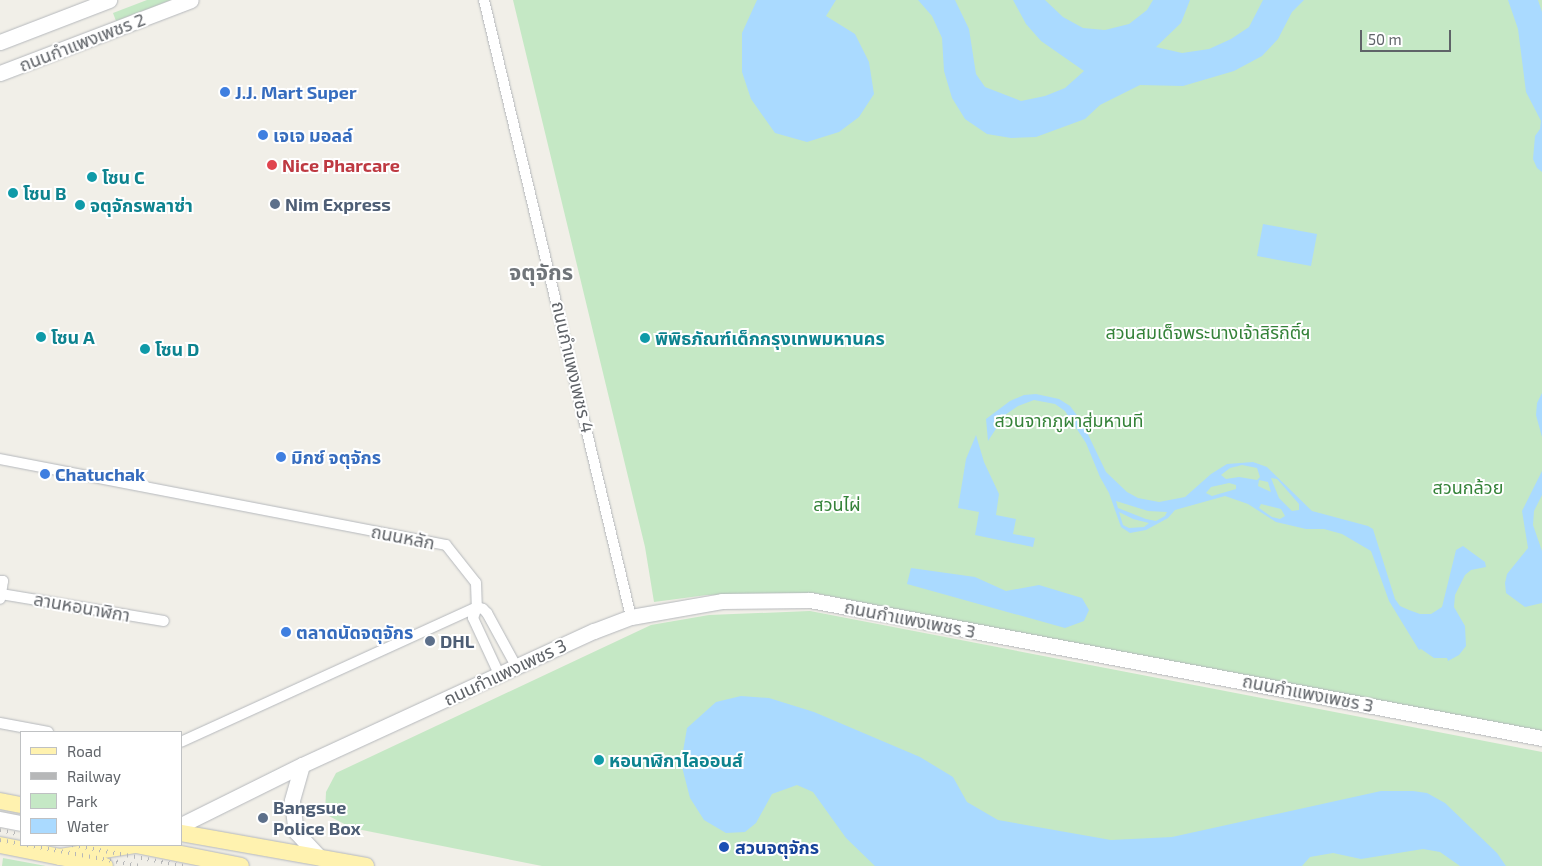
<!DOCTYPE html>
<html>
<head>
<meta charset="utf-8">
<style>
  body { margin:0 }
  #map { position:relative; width:1542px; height:866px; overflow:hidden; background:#f1efe8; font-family:"Exo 2","Noto Sans Thai",sans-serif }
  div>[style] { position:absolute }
  .green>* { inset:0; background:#c5e8c5 }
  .water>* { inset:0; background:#aadaff }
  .roads { filter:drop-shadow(0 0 1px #b5b8bc) drop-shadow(0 0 1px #b5b8bc) }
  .street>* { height:10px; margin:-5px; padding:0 5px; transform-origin:5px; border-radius:5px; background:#fff }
  .secondary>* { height:15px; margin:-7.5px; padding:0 7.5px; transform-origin:7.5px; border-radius:7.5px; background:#fff }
  .primary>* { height:16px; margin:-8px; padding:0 8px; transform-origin:8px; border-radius:8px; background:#fff2af }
  .rail>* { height:4px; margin-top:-2px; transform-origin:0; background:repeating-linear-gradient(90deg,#b6b7b8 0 1px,transparent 0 7px) }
  .dots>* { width:14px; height:14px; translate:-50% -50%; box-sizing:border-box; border:2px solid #fff; border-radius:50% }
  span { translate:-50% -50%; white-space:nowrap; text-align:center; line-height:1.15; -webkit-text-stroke:4px #fff; paint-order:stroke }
  .street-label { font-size:18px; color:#5f6368 }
  .shop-label { font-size:18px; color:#366cbe; font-weight:700 }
  .left { translate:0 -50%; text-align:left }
  .health-label { font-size:18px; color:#be3a42; font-weight:700 }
  .culture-label { font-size:18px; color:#0d838f; font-weight:700 }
  .service-label { font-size:18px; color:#4e5e75; font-weight:700 }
  .park-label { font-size:18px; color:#348238 }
  .transit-label { font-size:18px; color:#164399; font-weight:700 }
  .district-label { font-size:22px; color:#70757a; font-weight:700 }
  .legend { position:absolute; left:20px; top:731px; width:162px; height:115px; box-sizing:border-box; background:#fff; border:1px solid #bfc1c3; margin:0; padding:6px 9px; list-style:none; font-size:15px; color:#5f6368 }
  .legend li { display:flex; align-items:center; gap:10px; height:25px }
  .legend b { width:25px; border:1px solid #bfc1c3 }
  .scale { position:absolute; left:1360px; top:30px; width:91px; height:22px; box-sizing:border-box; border:2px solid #5f6368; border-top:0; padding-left:6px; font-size:15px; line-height:18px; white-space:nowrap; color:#5f6368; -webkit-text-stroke:4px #fff; paint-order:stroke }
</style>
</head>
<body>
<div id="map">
  <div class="green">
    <div style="clip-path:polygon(147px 0,171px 0,116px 21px,113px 13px)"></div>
    <div style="clip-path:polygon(513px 0,1542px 0,1542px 736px,814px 593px,707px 595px,654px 602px,645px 547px)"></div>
    <div style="clip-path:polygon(810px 611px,1542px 752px,1542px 866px,542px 866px,352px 828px,325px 814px,326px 792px,336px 773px,651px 625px,709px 615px)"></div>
    <div style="clip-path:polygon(3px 858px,46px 866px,2px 866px)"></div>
  </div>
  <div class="water">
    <div style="clip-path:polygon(757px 0,836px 0,826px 16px,855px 34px,869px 62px,874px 94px,859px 117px,839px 132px,807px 142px,775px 133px,751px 99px,742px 72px,742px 33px)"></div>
    <div style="clip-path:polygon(918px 0,955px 0,969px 29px,976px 74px,985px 87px,1021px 101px,1045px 96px,1065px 88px,1084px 71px,1041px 41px,1026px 24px,1013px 0,1045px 0,1063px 17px,1083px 28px,1105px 30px,1129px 24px,1147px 10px,1153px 0,1190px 0,1181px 23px,1156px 47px,1182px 53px,1209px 49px,1231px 39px,1249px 27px,1263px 0,1304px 0,1292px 12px,1278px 39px,1262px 56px,1234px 71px,1183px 86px,1140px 85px,1100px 105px,1085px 119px,1036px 137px,1011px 138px,987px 134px,965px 119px,952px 98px,944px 71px,942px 38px,932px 16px)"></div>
    <div style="clip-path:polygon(1508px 0,1538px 0,1542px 12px,1542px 172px,1537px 168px,1533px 159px,1535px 136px,1540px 129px,1541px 121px,1526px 92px,1518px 29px)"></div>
    <div style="clip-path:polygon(1263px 224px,1317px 234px,1311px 266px,1257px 256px)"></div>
    <div style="clip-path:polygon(1542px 393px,1542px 437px,1536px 415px,1537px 403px)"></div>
    <div style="clip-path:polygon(evenodd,1036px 394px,1059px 399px,1070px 406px,1082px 422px,1106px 472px,1127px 492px,1138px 498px,1159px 502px,1185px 497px,1211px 474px,1227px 464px,1253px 462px,1267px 467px,1312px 511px,1368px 526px,1373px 529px,1395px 599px,1400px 606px,1409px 610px,1420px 614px,1431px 614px,1442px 607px,1456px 550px,1463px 546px,1485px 562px,1486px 567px,1471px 570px,1465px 575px,1455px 595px,1454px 607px,1465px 626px,1466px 646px,1459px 655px,1448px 661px,1447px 658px,1434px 658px,1421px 649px,1419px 650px,1389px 601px,1371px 551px,1342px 534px,1324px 529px,1306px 529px,1276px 522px,1248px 504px,1225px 496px,1175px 510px,1168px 518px,1146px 530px,1130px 533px,1121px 527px,1109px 493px,1100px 477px,1086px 443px,1065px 411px,1055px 404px,1034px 400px,1018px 406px,1005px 415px,988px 441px,986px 419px,1010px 401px,1024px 395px,1036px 394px,1242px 465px,1257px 468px,1260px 477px,1257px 480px,1239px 477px,1226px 479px,1221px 475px,1230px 468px,1242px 465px,1036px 394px,1271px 478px,1277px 479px,1299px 504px,1299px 510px,1292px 511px,1279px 498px,1271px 478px,1036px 394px,1259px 480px,1268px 482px,1271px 492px,1258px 486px,1259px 480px,1036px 394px,1229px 483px,1236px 485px,1236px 489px,1212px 496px,1206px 493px,1211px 487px,1229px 483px,1036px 394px,1116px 501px,1148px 511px,1167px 512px,1165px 516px,1156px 521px,1146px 519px,1118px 508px,1116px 501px,1036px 394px,1261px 504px,1281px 509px,1285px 516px,1280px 519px,1272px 517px,1259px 508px,1261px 504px,1036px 394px,1119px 512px,1133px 519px,1149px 523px,1144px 527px,1129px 528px,1123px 525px,1119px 512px)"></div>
    <div style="clip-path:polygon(976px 435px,984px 462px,999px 494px,996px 515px,1016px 519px,1013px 534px,1035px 538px,1033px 547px,975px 535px,979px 512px,958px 508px,966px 459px)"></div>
    <div style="clip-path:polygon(1542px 471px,1542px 495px,1534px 511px,1533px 525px,1542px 551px,1542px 603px,1525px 607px,1506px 593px,1505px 583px,1507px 574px,1528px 548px,1522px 511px)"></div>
    <div style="clip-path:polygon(911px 568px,975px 577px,1006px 591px,1039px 585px,1082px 598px,1089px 610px,1084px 621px,1065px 628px,907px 584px)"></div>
    <div style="clip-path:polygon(741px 696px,769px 698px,814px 712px,920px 757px,953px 777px,967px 802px,998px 820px,1111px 840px,1172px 837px,1381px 791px,1413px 791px,1427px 793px,1445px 803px,1497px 853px,1506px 866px,1460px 866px,1440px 852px,1423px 849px,1361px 859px,1333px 853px,1310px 857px,1302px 866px,875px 866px,846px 838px,813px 792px,797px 785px,772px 794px,756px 823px,745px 832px,726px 833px,704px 820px,690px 798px,681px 763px,687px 728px,716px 702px)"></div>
  </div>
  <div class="roads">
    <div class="street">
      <div style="left:484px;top:0;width:634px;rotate:76.6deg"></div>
      <div style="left:0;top:459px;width:454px;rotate:10.9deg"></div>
      <div style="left:446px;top:545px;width:48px;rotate:51.7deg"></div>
      <div style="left:476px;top:583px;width:24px;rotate:88deg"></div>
      <div style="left:477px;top:607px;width:325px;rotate:155.5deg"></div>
      <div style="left:0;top:581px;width:3px"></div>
      <div style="left:3px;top:581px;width:18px;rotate:99deg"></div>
      <div style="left:1px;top:594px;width:165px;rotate:9.4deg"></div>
      <div style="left:499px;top:674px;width:62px;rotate:-114.9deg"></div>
      <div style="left:473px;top:618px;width:12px;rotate:-70deg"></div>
      <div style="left:477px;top:607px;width:6px;rotate:18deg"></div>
      <div style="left:483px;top:609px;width:6px;rotate:45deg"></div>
      <div style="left:487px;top:613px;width:60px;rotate:61.3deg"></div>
      <div style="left:0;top:723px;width:49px;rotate:10.6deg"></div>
    </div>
    <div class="secondary">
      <div style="left:0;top:42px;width:117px;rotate:-21.1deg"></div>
      <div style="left:0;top:73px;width:204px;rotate:-20.9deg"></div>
      <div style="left:302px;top:765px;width:37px;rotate:106deg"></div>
      <div style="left:292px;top:801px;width:31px;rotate:83deg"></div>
      <div style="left:296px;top:832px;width:35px;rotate:47deg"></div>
      <div style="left:0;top:819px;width:21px;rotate:11deg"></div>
      <div style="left:181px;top:825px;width:135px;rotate:-26.4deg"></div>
      <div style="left:302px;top:765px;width:321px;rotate:-24.7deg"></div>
      <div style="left:594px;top:631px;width:40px;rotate:-21deg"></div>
      <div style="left:631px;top:617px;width:92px;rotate:-10deg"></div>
      <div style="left:722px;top:601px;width:88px;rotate:-0.7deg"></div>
      <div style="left:810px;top:600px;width:745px;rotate:10.68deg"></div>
    </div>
    <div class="primary">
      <div style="left:0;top:801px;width:21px;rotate:11deg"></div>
      <div style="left:181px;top:833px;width:188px;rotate:10.1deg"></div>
      <div style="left:0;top:845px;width:107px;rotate:11.3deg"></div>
      <div style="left:60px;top:857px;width:77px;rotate:-9deg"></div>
      <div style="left:136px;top:845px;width:107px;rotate:11.3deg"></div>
    </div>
  </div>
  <div class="rail">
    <div style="left:0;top:830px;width:22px;rotate:13deg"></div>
    <div style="left:0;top:840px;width:21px;rotate:11deg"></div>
    <div style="left:27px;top:845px;width:115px;rotate:10.5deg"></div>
    <div style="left:72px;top:845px;width:114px;rotate:10.6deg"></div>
  </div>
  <div class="dots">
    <div style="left:225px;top:92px;background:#3f7fe0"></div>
    <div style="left:263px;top:135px;background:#3f7fe0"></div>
    <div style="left:272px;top:165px;background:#e0444e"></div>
    <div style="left:92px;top:177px;background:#0f9aa8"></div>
    <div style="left:13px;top:193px;background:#0f9aa8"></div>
    <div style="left:275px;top:204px;background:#5c6f8a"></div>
    <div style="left:80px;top:205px;background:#0f9aa8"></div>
    <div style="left:41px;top:337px;background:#0f9aa8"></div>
    <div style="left:645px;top:338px;background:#0f9aa8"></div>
    <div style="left:145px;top:349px;background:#0f9aa8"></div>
    <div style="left:281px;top:457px;background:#3f7fe0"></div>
    <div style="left:45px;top:474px;background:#3f7fe0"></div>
    <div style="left:286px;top:632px;background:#3f7fe0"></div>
    <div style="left:430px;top:641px;background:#5c6f8a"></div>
    <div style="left:599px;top:760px;background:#0f9aa8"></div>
    <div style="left:263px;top:818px;background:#5c6f8a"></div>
    <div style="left:724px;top:847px;background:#1a4fb4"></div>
  </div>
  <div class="street-label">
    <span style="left:82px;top:42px;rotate:-21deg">ถนนกำแพงเพชร 2</span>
    <span style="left:573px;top:367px;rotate:77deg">ถนนกำแพงเพชร 4</span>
    <span style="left:403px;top:537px;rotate:11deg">ถนนหลัก</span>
    <span style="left:82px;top:607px;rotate:10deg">ลานหอนาฬิกา</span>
    <span style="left:910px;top:619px;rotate:11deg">ถนนกำแพงเพชร 3</span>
    <span style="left:505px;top:672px;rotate:-25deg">ถนนกำแพงเพชร 3</span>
    <span style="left:1308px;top:693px;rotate:11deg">ถนนกำแพงเพชร 3</span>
  </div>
  <div class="shop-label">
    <span class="left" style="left:235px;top:92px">J.J. Mart Super</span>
    <span class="left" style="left:273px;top:135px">เจเจ มอลล์</span>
    <span class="left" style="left:291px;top:457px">มิกซ์ จตุจักร</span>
    <span class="left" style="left:55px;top:474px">Chatuchak</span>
    <span class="left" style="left:296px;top:632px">ตลาดนัดจตุจักร</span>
  </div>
  <div class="health-label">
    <span class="left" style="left:282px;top:165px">Nice Pharcare</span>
  </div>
  <div class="culture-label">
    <span class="left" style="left:102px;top:177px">โซน C</span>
    <span class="left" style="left:23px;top:193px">โซน B</span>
    <span class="left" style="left:90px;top:205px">จตุจักรพลาซ่า</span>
    <span class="left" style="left:51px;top:337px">โซน A</span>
    <span class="left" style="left:655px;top:338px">พิพิธภัณฑ์เด็กกรุงเทพมหานคร</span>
    <span class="left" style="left:155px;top:349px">โซน D</span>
    <span class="left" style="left:609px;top:760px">หอนาฬิกาไลออนส์</span>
  </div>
  <div class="service-label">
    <span class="left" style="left:285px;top:204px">Nim Express</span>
    <span class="left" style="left:440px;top:641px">DHL</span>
    <span class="left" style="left:273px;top:818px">Bangsue<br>Police Box</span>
  </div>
  <div class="park-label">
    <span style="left:1208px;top:332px">สวนสมเด็จพระนางเจ้าสิริกิติ์ฯ</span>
    <span style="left:1069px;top:420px">สวนจากภูผาสู่มหานที</span>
    <span style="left:1468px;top:487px">สวนกล้วย</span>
    <span style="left:837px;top:504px">สวนไผ่</span>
  </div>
  <div class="transit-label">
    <span class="left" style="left:735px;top:847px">สวนจตุจักร</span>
  </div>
  <div class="district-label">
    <span style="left:541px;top:272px">จตุจักร</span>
  </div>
  <ul class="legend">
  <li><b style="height:6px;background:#fff2af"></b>Road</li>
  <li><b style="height:6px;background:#b6b7b8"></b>Railway</li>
  <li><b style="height:14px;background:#c5e8c5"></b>Park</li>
  <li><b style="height:14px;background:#aadaff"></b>Water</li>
  </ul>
  <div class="scale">50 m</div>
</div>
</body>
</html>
